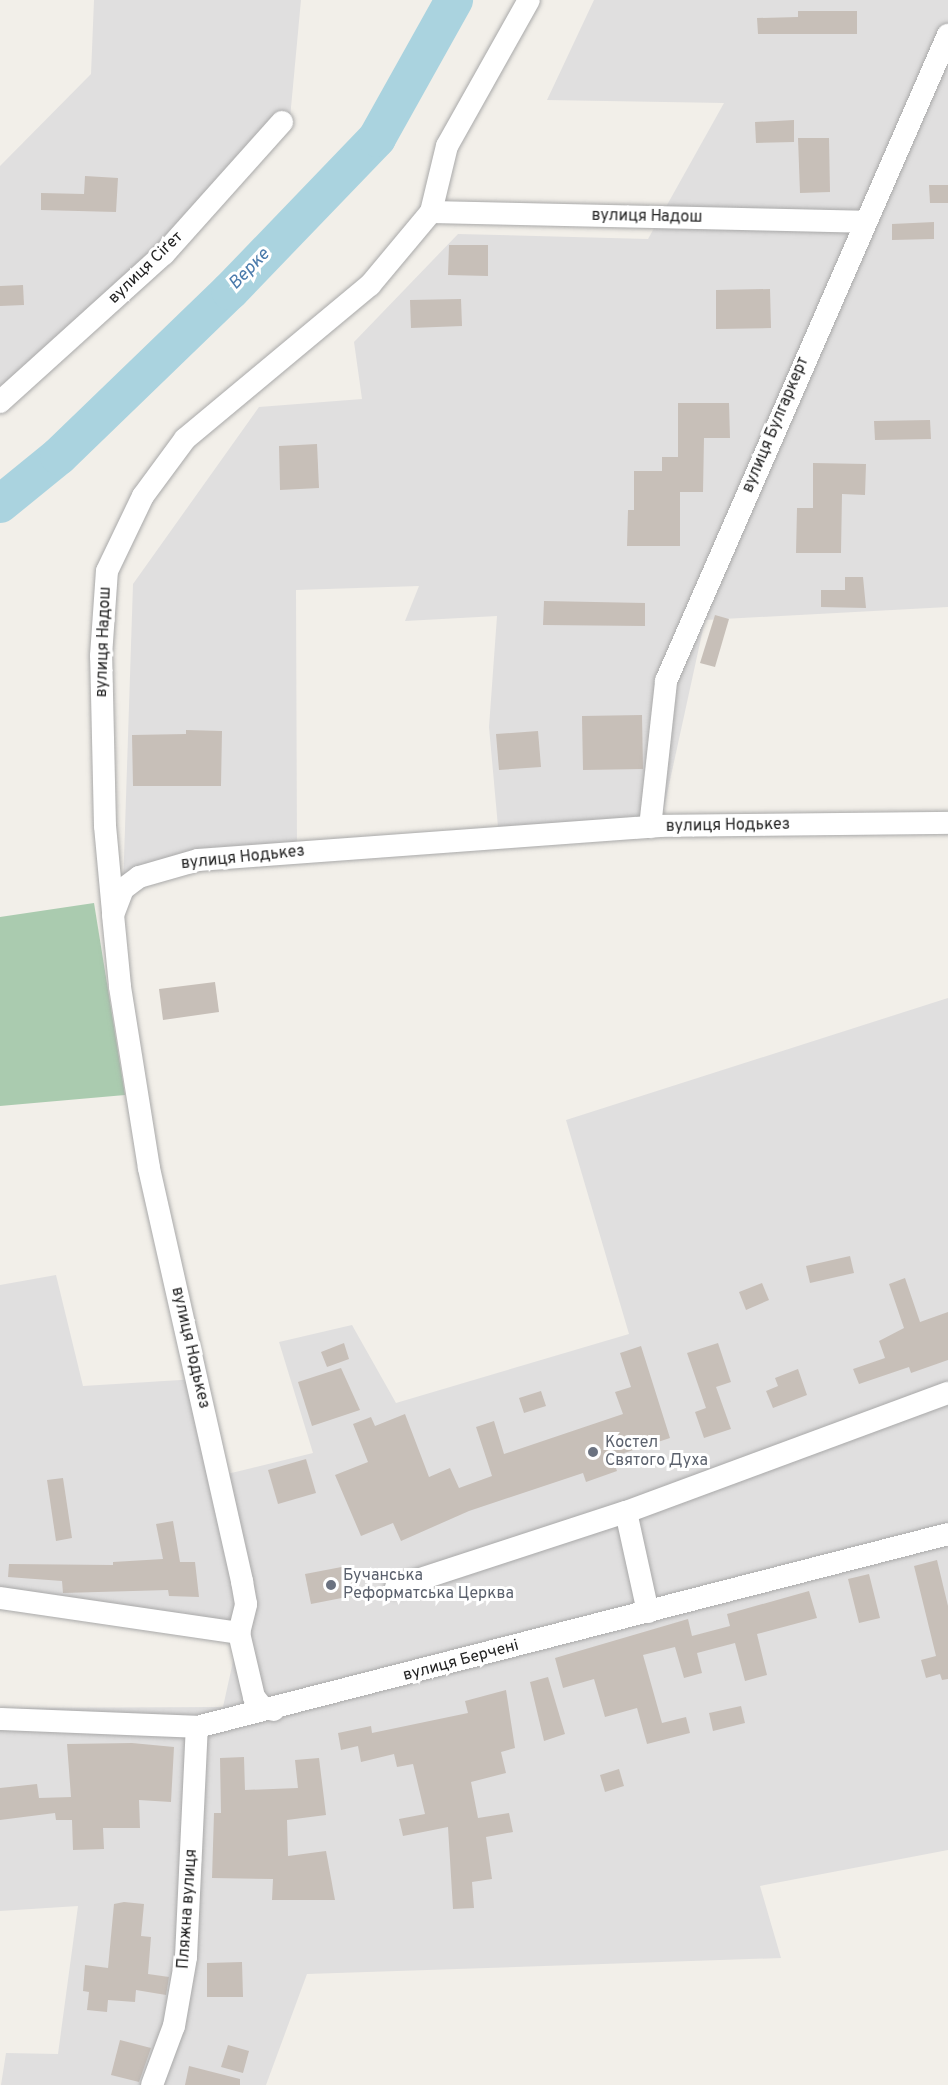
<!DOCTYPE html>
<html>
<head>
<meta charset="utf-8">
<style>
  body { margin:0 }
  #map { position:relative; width:948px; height:2085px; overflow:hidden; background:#f2efe9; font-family:Overpass,sans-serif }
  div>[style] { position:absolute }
  .residential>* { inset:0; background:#e0dfdf }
  .cemetery>* { inset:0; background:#aacbaf }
  .river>* { height:38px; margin:-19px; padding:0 19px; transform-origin:19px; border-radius:19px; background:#aad3df }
  .building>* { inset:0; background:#c7bfb8 }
  .roads { filter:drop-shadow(0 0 2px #a9a9a9) drop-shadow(0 0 2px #a9a9a9) }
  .street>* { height:22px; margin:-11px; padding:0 11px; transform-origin:11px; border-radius:11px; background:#fff }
  .dots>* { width:16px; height:16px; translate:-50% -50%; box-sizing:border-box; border:3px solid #fff; border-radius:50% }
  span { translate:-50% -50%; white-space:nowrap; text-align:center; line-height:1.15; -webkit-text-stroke:6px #fff; paint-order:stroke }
  .street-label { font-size:16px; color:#222 }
  .worship-label { font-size:16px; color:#5b616d }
  .left { translate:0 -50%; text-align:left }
  .water-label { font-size:18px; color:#4a7aab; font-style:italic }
</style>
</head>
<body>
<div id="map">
  <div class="residential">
    <div style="clip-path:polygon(94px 0,301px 0,289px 129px,0 411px,0 166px,91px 74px)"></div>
    <div style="clip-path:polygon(594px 0,948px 0,948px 607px,705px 620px,660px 826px,499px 838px,489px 727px,497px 616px,405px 621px,419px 586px,296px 590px,297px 852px,198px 860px,123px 889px,133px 584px,259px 407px,362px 399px,354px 342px,458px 234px,648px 239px,724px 103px,547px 100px)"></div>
    <div style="clip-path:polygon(948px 998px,948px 1850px,760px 1886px,781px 1958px,307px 1974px,266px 2085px,1px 2085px,6px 2053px,58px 2054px,78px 1906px,0 1911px,0 1708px,223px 1707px,239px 1634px,0 1598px,0 1285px,56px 1275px,83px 1386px,197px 1379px,219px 1476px,313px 1453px,279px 1342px,352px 1325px,396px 1403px,629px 1334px,566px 1120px)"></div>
  </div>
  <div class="cemetery">
    <div style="clip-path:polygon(94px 903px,125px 1095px,0 1106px,0 917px)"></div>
  </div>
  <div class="river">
    <div style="left:0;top:504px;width:76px;rotate:-39.1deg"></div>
    <div style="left:59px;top:456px;width:238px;rotate:-44deg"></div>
    <div style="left:230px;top:291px;width:212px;rotate:-46.1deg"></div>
    <div style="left:377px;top:138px;width:158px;rotate:-60.8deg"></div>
  </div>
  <div class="building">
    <div style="clip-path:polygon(798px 11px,857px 11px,857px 34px,758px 34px,757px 18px,798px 17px)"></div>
    <div style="clip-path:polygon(794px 120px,794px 142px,756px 143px,755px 122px)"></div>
    <div style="clip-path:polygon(798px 138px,829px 138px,830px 192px,800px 193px)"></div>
    <div style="clip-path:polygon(85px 176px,118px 178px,116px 212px,41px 210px,41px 193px,84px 194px)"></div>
    <div style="clip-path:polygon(929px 185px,948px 185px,948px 203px,930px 203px)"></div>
    <div style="clip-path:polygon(934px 222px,934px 239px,892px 240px,892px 224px)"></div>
    <div style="clip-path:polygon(449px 245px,488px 245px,488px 276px,448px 275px)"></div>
    <div style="clip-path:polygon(23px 285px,24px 305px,0 306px,0 286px)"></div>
    <div style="clip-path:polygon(770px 289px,771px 328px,716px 329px,716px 290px)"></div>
    <div style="clip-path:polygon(461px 299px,462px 326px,411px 328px,410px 300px)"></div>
    <div style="clip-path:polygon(678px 403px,729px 403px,730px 438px,704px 438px,703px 492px,680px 492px,680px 546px,627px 546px,628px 510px,634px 510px,634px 471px,662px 471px,662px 457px,678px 457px)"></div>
    <div style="clip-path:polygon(930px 420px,931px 439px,875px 440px,874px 421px)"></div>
    <div style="clip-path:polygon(317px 444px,319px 488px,280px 490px,279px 446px)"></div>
    <div style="clip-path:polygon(813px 463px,866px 464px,865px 495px,842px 494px,841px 553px,796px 553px,797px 508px,813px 508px)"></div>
    <div style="clip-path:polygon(845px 577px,863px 577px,866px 608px,821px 607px,821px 590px,845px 590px)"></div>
    <div style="clip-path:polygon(544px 601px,645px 603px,645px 626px,543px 625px)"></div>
    <div style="clip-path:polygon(715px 615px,729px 619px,715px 667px,700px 663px)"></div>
    <div style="clip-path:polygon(642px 715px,643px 769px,583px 770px,582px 716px)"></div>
    <div style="clip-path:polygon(186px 730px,222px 731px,221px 786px,133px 786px,132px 735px,186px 734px)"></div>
    <div style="clip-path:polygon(538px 731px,541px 767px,499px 770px,496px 734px)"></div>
    <div style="clip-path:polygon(215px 982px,219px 1012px,163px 1020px,159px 989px)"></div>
    <div style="clip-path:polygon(850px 1256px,854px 1273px,810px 1283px,806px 1266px)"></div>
    <div style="clip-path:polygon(905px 1278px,920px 1322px,948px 1312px,948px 1360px,911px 1373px,909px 1367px,859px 1384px,853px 1369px,885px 1358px,879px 1341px,904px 1328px,889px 1284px)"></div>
    <div style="clip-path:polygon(762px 1283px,769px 1300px,746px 1310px,739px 1292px)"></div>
    <div style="clip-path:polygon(344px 1343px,349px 1359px,327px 1367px,321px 1352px)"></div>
    <div style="clip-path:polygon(718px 1343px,731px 1382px,716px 1387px,731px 1429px,704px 1438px,695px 1412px,706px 1408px,687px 1353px)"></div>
    <div style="clip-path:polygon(641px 1346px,670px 1438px,612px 1457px,617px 1471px,586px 1482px,583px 1473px,469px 1511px,401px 1541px,393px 1523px,361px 1536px,335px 1475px,368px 1462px,353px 1424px,371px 1417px,375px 1426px,405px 1414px,429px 1477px,450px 1468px,459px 1488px,492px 1476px,476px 1427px,494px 1421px,504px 1454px,623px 1414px,615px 1392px,631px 1387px,620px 1353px)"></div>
    <div style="clip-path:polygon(341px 1368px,360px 1410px,312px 1426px,298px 1382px)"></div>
    <div style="clip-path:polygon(798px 1369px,807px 1395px,773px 1408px,766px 1391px,778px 1386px,775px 1378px)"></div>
    <div style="clip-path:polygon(541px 1391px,546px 1406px,524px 1413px,519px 1398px)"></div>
    <div style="clip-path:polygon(306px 1459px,316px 1493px,278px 1504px,268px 1470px)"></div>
    <div style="clip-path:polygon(63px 1478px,72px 1538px,56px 1541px,47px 1480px)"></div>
    <div style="clip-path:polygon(173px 1521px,180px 1562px,195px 1562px,199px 1597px,169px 1596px,168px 1590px,63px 1593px,62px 1581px,8px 1577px,9px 1564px,113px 1565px,113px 1562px,163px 1559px,156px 1524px)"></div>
    <div style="clip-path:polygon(937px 1560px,948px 1606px,948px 1679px,942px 1680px,940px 1674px,926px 1678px,921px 1660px,936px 1656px,914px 1566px)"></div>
    <div style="clip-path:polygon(352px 1565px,357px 1595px,311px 1604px,305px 1574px)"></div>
    <div style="clip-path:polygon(869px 1574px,880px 1618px,859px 1623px,848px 1579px)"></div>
    <div style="clip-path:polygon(809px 1591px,817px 1618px,757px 1634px,767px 1675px,745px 1681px,735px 1643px,697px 1653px,702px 1673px,684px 1678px,675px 1647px,643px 1655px,662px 1723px,686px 1717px,690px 1733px,647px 1744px,637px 1708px,605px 1717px,594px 1679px,563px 1688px,555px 1658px,688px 1619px,692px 1636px,730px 1626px,727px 1614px)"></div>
    <div style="clip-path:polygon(548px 1677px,565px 1734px,544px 1741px,530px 1682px)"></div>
    <div style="clip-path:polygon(506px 1690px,515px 1748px,501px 1752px,506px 1773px,471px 1782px,478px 1818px,509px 1813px,513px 1832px,486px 1837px,492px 1879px,472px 1882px,474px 1908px,453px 1909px,448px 1827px,403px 1836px,399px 1819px,425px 1814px,413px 1764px,397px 1767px,394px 1754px,361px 1762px,358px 1746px,341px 1750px,338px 1733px,371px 1726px,372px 1733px,468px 1713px,465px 1701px)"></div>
    <div style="clip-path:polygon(741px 1706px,745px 1723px,713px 1731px,709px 1713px)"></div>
    <div style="clip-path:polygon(132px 1743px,174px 1747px,171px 1802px,139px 1800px,140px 1828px,103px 1828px,104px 1849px,73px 1850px,72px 1820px,56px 1820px,55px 1813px,0 1820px,0 1788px,37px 1784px,39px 1798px,71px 1797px,67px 1744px)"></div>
    <div style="clip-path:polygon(244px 1757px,245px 1790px,298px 1788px,295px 1760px,319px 1758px,326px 1815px,287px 1820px,288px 1856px,326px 1851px,335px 1900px,272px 1900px,273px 1879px,212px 1878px,214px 1813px,221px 1813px,220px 1758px)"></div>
    <div style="clip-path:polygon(619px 1769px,624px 1786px,605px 1792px,600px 1775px)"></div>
    <div style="clip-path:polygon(124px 1902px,144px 1904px,141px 1936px,151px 1937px,148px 1974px,169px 1977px,166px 1995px,136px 1990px,135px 2002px,108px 2000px,107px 2012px,87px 2010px,89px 1992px,83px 1991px,85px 1965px,108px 1968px,114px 1904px)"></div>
    <div style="clip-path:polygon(242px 1962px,243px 1997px,207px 1997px,207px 1963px)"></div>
    <div style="clip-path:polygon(120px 2040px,151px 2048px,139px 2082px,111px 2075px)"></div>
    <div style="clip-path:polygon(228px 2045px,249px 2051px,243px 2073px,221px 2067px)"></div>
    <div style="clip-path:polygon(189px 2066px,240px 2079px,240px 2085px,185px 2085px)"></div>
  </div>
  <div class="roads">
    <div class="street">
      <div style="left:431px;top:212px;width:68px;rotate:-76.4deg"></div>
      <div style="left:447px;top:146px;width:167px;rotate:-60.7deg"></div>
      <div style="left:0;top:402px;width:221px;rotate:-42.1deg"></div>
      <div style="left:164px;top:254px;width:177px;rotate:-48.2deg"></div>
      <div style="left:650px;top:827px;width:147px;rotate:-83.7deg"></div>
      <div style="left:666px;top:681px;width:705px;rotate:-66.42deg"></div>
      <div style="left:113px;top:912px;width:86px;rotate:-95.3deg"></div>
      <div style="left:105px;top:826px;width:170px;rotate:-91.3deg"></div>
      <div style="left:101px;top:656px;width:85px;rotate:-86deg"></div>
      <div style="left:107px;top:571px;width:83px;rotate:-64.4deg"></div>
      <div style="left:143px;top:496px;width:71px;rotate:-53.6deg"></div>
      <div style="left:185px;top:439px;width:241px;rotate:-39.8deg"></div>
      <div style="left:370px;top:285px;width:95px;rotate:-50.1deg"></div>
      <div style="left:431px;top:212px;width:433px;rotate:1.3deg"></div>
      <div style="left:396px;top:1587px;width:242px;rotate:-18.1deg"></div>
      <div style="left:0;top:1598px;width:242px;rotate:8.3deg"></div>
      <div style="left:239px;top:1633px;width:66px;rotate:76.8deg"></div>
      <div style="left:254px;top:1697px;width:13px;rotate:51deg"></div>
      <div style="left:262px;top:1707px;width:12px;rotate:14deg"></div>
      <div style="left:648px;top:1612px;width:102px;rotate:-102.4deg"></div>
      <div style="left:626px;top:1512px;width:343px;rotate:-20.3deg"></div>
      <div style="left:239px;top:1633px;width:30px;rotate:-76deg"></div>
      <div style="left:246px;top:1604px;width:23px;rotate:-100deg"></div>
      <div style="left:242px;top:1581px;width:423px;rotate:-102.7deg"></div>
      <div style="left:149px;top:1168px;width:184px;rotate:-99.1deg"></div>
      <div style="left:120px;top:986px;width:71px;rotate:-95.6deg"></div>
      <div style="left:113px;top:915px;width:28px;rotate:-69deg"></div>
      <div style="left:123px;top:889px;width:20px;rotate:-37deg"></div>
      <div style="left:139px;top:877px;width:61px;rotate:-16.1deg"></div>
      <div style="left:198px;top:860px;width:463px;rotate:-4.2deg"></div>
      <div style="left:660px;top:826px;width:288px;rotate:-0.6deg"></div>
      <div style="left:0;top:1719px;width:197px;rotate:2.3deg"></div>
      <div style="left:197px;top:1727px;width:775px;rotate:-14.41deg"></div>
      <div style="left:152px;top:2085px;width:63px;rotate:-69.6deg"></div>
      <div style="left:174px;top:2026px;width:70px;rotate:-80.1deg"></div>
      <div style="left:186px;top:1957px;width:230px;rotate:-87.3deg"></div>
    </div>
  </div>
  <div class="dots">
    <div style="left:593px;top:1452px;background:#6b7280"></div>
    <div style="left:331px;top:1585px;background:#6b7280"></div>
  </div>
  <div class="street-label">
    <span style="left:647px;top:217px;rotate:1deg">вулиця Надош</span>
    <span style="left:146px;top:268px;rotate:-44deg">вулиця Сіґет</span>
    <span style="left:776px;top:425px;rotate:-67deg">вулиця Булгаркерт</span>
    <span style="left:104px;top:642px;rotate:-88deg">вулиця Надош</span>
    <span style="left:728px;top:826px;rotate:-1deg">вулиця Нодькез</span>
    <span style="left:243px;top:858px;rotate:-6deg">вулиця Нодькез</span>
    <span style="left:190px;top:1348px;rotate:77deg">вулиця Нодькез</span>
    <span style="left:461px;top:1661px;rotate:-15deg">вулиця Берчені</span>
    <span style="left:188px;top:1909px;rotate:-86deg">Пляжна вулиця</span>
  </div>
  <div class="worship-label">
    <span class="left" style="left:605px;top:1452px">Костел<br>Святого Духа</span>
    <span class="left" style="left:343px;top:1585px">Бучанська<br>Реформатська Церква</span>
  </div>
  <div class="water-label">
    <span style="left:250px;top:270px;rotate:-46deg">Верке</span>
  </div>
</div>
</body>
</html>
